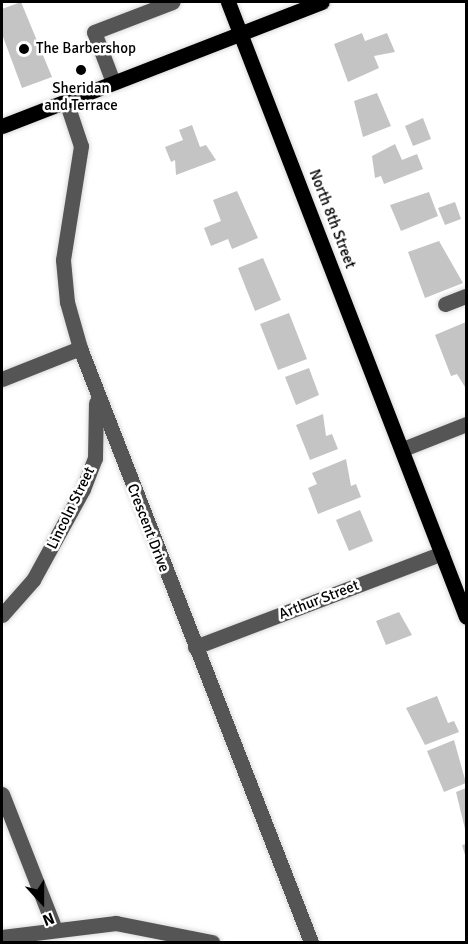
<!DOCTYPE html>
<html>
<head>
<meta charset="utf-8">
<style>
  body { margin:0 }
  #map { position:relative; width:468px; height:944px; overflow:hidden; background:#fff; font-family:Signika,sans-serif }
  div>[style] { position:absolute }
  .building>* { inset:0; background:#c4c4c4 }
  .roads { filter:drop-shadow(0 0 2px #dbdbdb) drop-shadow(0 0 2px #dbdbdb) }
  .minor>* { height:15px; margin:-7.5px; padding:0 7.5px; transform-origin:7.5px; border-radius:7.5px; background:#555 }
  .major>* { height:15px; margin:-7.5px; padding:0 7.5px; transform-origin:7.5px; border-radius:7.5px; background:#000 }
  .dots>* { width:16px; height:16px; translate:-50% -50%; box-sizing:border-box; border:3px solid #fff; border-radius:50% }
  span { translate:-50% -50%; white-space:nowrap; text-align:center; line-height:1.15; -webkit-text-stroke:5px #fff; paint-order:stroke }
  .poi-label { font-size:15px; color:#000 }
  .left { translate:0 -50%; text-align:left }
  .street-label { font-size:15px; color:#000 }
  .frame { position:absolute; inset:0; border:3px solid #000; pointer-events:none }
  .north { position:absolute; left:12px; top:872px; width:60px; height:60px; -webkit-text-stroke:4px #fff; paint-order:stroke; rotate:159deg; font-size:16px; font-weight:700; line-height:24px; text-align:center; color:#000 }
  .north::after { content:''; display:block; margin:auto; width:21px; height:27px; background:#000; clip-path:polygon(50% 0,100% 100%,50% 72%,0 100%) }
</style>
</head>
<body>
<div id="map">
  <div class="building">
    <div style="clip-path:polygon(21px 2px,52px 77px,22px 88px,2px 34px,2px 9px)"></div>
    <div style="clip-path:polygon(362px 33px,365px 41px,387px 33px,395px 52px,374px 56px,379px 68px,348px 82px,334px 44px)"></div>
    <div style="clip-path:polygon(377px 93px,391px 126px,363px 137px,354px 101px)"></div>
    <div style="clip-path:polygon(423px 118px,431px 139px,413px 146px,405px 126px)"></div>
    <div style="clip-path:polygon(192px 125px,200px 147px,206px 145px,216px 160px,176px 175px,175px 160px,171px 162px,165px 147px,183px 140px,179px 130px)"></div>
    <div style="clip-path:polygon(395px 144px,402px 160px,417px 154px,423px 169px,384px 184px,381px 176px,375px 178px,372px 156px)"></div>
    <div style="clip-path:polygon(237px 191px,258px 238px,232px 249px,228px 239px,211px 246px,204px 228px,221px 221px,213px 200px)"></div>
    <div style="clip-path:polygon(429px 192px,438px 216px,401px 231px,390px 205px)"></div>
    <div style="clip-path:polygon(455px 202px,461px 219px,445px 225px,438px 208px)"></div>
    <div style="clip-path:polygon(439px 241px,463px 283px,425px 298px,408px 252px)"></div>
    <div style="clip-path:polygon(263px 258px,281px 300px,255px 311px,238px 268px)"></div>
    <div style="clip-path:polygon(289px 313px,307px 359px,278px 370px,260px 324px)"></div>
    <div style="clip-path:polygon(466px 322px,466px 387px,465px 387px,457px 374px,451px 376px,435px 335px)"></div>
    <div style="clip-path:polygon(309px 368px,319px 395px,296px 405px,285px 377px)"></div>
    <div style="clip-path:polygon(323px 414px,326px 436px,332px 434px,338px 449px,310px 460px,296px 425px)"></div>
    <div style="clip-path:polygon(346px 459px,351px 486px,356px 484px,361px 497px,318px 514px,308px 488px,317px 484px,312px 473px)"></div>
    <div style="clip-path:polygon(360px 510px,373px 541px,349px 551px,336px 520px)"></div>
    <div style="clip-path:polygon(399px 612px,412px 635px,386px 645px,376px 621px)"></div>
    <div style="clip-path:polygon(437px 696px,448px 723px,454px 721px,459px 732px,425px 745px,406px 708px)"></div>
    <div style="clip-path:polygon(454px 740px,466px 783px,444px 792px,427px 751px)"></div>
    <div style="clip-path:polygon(466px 788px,466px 833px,456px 792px)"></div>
    <div style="clip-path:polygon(466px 844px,466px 858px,462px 845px)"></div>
  </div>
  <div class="roads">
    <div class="minor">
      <div style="left:113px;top:82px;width:53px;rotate:-110.8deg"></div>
      <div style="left:94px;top:32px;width:84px;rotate:-21deg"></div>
      <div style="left:66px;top:101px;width:47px;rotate:71.6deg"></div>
      <div style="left:81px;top:146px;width:115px;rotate:99deg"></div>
      <div style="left:63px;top:260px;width:42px;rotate:84.6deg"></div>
      <div style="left:67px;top:302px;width:48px;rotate:74.2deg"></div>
      <div style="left:80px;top:348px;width:637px;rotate:68.75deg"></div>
      <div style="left:445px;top:304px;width:22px;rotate:-21deg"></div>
      <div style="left:2px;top:379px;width:84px;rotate:-21.7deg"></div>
      <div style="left:403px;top:449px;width:68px;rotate:-21.6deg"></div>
      <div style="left:2px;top:615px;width:47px;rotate:-48.5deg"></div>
      <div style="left:33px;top:580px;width:104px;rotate:-61.2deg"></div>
      <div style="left:83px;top:489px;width:33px;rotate:-69deg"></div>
      <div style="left:95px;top:458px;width:55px;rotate:-89deg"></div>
      <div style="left:195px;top:647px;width:264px;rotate:-20.8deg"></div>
      <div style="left:2px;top:794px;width:143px;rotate:68.6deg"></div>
      <div style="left:2px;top:937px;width:115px;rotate:-7deg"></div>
      <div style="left:116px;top:923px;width:98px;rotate:11.2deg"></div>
    </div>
    <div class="major">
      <div style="left:228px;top:2px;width:659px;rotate:68.84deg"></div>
      <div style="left:2px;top:126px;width:343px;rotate:-21.2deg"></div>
    </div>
  </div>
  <div class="dots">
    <div style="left:24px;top:49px;background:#000"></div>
    <div style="left:81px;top:70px;background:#000"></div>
  </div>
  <div class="poi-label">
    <span class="left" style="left:36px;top:49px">The Barbershop</span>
    <span style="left:81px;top:97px">Sheridan<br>and Terrace</span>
  </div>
  <div class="street-label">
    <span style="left:332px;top:219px;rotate:69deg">North 8th Street</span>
    <span style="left:71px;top:508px;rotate:-64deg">Lincoln Street</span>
    <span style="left:148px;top:528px;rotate:69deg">Crescent Drive</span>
    <span style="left:319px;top:600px;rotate:-21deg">Arthur Street</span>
  </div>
  <div class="frame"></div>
  <div class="north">N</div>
</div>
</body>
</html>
